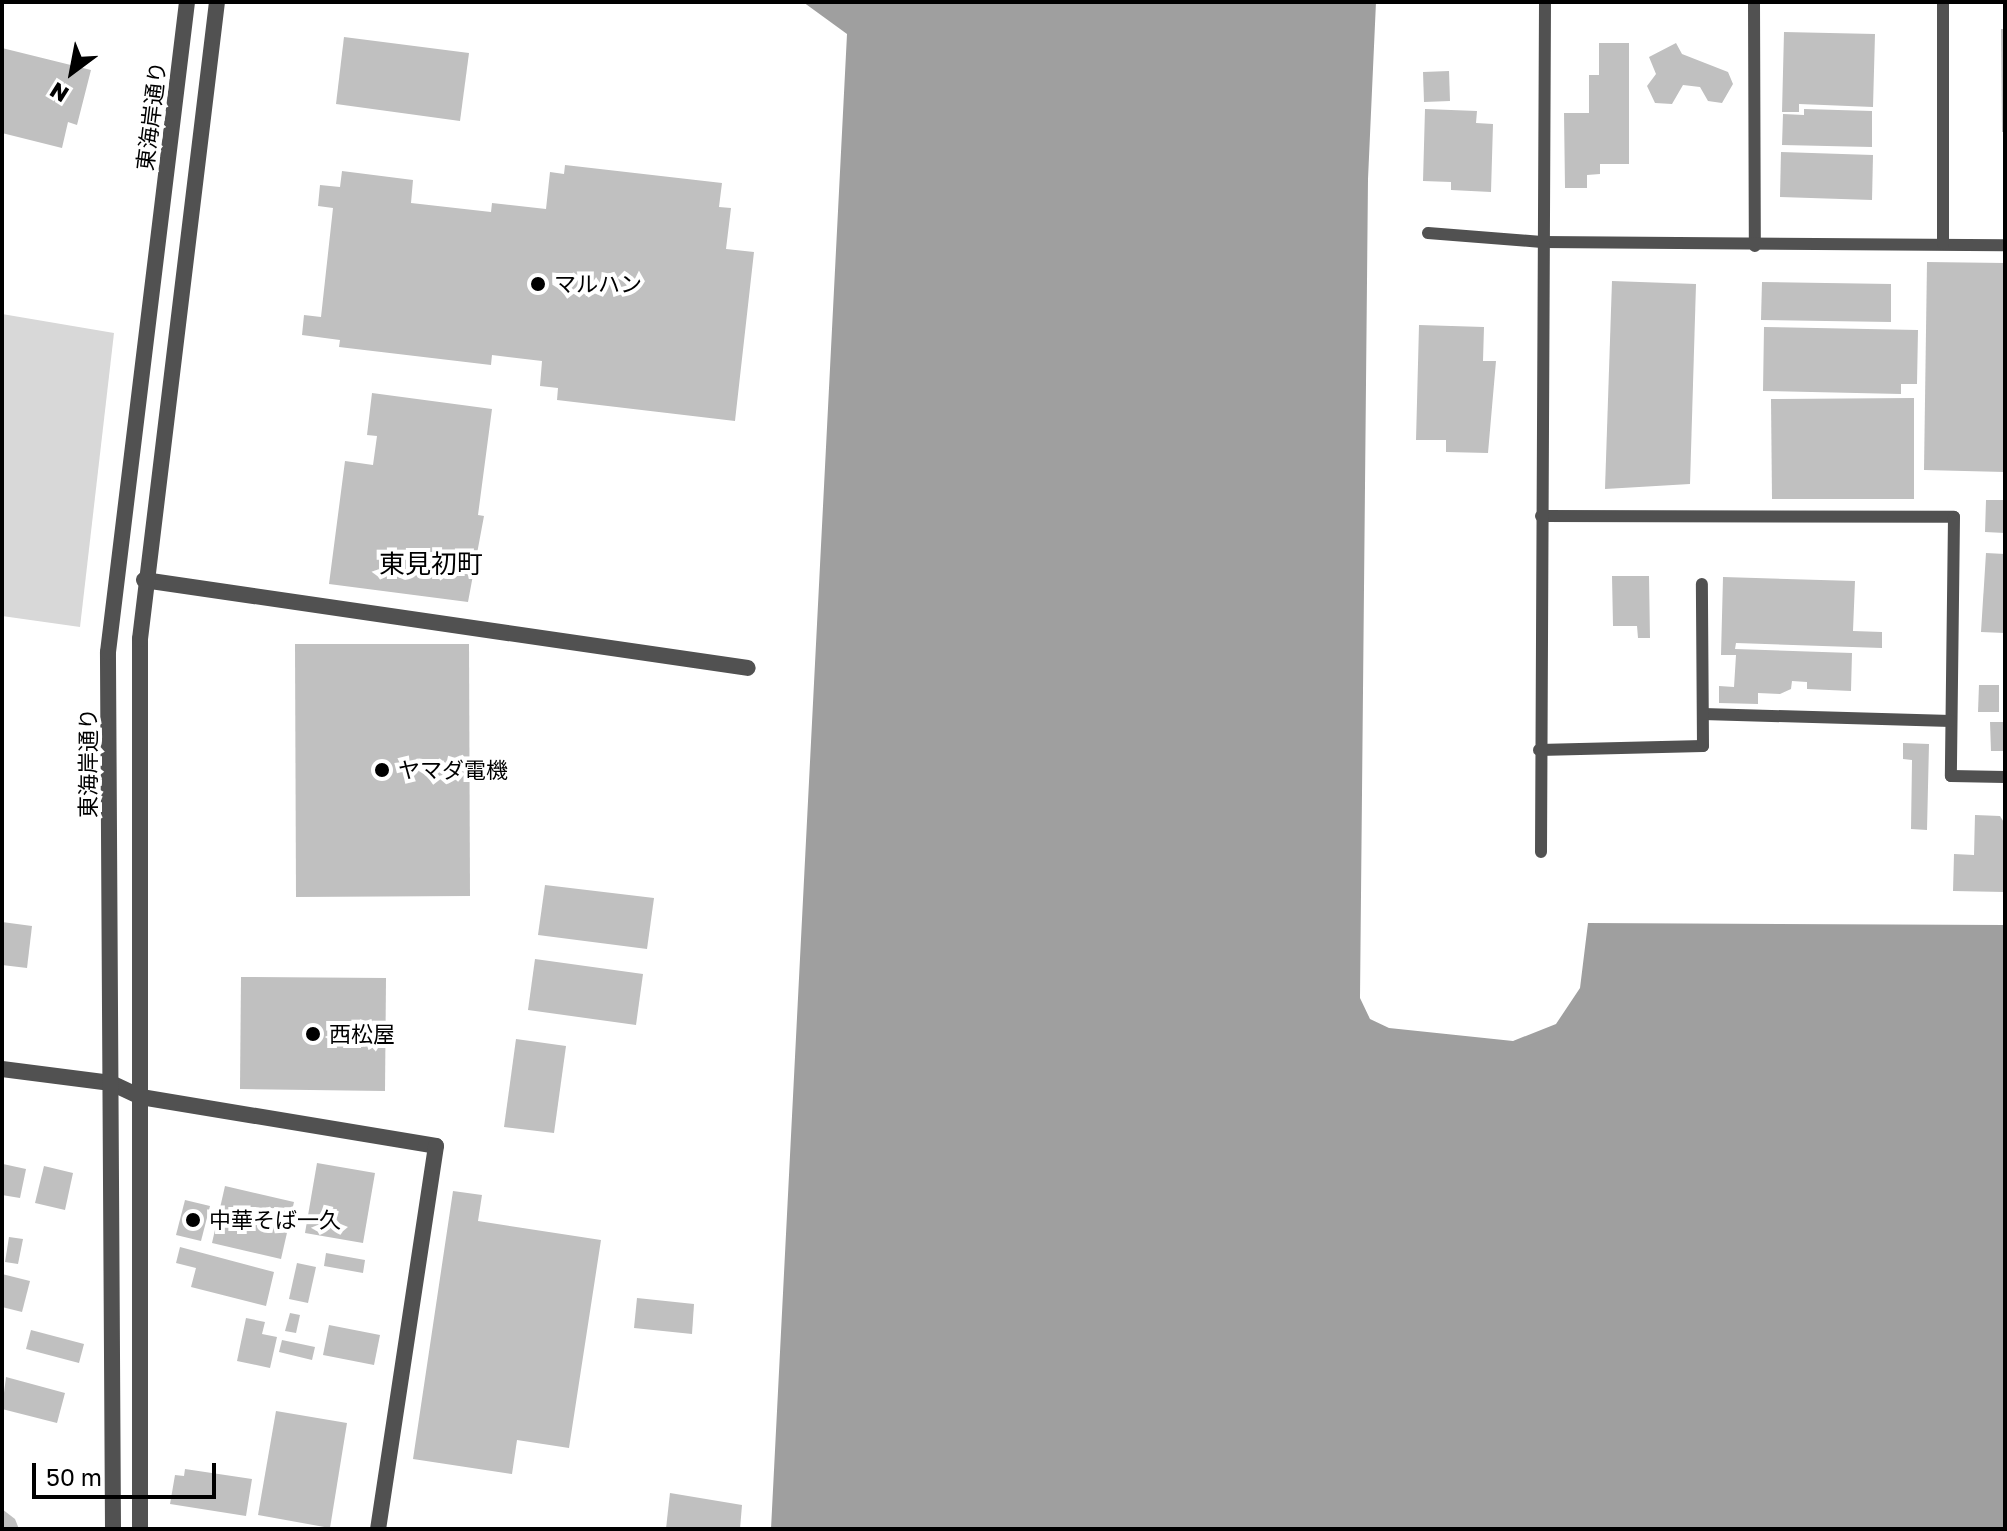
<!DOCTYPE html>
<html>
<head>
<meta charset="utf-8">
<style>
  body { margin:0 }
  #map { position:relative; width:2007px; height:1531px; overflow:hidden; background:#fff; font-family:"Golos Text","Noto Sans JP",sans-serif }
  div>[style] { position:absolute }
  .green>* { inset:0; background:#d8d8d8 }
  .water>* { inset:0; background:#9f9f9f }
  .building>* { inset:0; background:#c0c0c0 }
  .service>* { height:12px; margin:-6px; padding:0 6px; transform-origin:6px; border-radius:6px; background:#515151 }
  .minor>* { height:16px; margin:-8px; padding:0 8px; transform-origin:8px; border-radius:8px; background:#515151 }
  .tertiary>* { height:16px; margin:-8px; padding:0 8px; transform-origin:8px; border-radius:8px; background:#515151 }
  .dots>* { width:22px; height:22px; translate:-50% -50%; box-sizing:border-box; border:4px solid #fff; border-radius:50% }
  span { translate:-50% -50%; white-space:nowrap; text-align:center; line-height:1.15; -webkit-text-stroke:8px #fff; paint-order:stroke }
  .street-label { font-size:22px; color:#000 }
  .poi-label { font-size:22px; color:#000 }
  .left { translate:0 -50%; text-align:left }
  .quarter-label { font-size:26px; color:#000 }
  .frame { position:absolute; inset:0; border:4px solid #000; pointer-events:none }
  .north { position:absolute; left:32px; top:32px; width:80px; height:80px; -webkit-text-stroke:6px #fff; paint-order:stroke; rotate:212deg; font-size:22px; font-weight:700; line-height:32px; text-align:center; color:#000 }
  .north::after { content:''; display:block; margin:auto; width:28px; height:36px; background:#000; clip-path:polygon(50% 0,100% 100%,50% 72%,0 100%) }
  .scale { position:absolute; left:32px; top:1463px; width:184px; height:36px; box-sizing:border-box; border:4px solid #000; border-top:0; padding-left:10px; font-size:24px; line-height:28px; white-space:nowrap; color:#000; -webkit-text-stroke:6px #fff; paint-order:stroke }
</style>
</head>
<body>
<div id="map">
  <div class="green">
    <div style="clip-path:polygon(2px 314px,114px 333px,80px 627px,2px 616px)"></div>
  </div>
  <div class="water">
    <div style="clip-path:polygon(803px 2px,1376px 2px,1368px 179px,1360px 998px,1370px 1019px,1389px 1028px,1513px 1041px,1556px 1024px,1580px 988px,1588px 923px,2005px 925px,2005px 1529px,771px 1529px,847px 34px)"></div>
  </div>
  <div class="building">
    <div style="clip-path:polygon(2001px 29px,2005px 29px,2005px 132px,2002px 132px)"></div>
    <div style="clip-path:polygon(1784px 32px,1875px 34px,1873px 107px,1799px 104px,1799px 112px,1782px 112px)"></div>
    <div style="clip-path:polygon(344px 37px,469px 53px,460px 121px,336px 104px)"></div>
    <div style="clip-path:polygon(1599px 43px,1629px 43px,1629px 164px,1600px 164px,1600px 174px,1587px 175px,1587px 188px,1565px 188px,1564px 113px,1589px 113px,1589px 75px,1599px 75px)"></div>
    <div style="clip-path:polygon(1676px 43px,1682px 54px,1728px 72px,1733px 84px,1722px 103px,1708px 101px,1700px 87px,1683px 85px,1672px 104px,1655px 103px,1647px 86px,1656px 74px,1649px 57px)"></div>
    <div style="clip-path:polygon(2px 48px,91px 70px,77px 125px,68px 122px,62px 148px,2px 133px)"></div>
    <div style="clip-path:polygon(1449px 71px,1450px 101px,1424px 102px,1423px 72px)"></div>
    <div style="clip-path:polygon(1425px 109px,1477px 111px,1476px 123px,1493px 124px,1491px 192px,1451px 190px,1451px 182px,1423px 181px)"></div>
    <div style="clip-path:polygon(1804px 109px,1872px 111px,1872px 147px,1782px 145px,1783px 114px,1804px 115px)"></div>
    <div style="clip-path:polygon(1781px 152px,1873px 155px,1872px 200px,1780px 197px)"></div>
    <div style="clip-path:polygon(565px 165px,722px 183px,719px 207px,731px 208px,726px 249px,754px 252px,735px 421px,557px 400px,558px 388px,540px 386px,542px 361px,492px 355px,491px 365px,339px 347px,340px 340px,302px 335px,304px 315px,321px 317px,333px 208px,318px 206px,320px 185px,340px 187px,342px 171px,413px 180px,411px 203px,491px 212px,492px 203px,546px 209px,550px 172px,564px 174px)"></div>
    <div style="clip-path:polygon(1927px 262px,2005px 263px,2005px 472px,1924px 470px)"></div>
    <div style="clip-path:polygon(1612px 281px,1696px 284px,1690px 484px,1605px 489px)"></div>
    <div style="clip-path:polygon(1762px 282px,1891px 284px,1891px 322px,1761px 320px)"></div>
    <div style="clip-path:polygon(1419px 325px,1484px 327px,1483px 361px,1496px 361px,1488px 453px,1446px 452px,1446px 440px,1416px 440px)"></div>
    <div style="clip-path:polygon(1764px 327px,1918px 330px,1917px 384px,1901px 384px,1901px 394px,1763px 391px)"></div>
    <div style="clip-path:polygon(372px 393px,492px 409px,478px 515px,484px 516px,468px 602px,329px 584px,345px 461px,373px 465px,377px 436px,367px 435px)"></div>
    <div style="clip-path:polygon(1914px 398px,1914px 499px,1772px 499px,1771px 399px)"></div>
    <div style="clip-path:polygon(1986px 500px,2005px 500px,2005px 533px,1985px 532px)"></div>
    <div style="clip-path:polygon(1986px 553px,2005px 554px,2005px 633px,1981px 632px)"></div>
    <div style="clip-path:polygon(1612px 576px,1649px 576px,1650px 638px,1638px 638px,1637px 626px,1613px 626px)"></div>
    <div style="clip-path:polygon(1723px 577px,1855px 581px,1853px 631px,1882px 632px,1882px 648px,1736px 643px,1735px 649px,1852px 653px,1851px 691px,1807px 689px,1807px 682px,1792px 681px,1791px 689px,1780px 694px,1758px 693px,1758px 704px,1719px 703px,1719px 686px,1734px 687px,1736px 655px,1721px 655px)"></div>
    <div style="clip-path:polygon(295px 644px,469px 644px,470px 896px,296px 897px)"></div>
    <div style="clip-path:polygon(1979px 685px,1999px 685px,1999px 712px,1978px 712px)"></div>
    <div style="clip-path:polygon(1990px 722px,2005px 722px,2005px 751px,1991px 751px)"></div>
    <div style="clip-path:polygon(1903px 743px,1929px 744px,1927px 830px,1911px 829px,1912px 760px,1903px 759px)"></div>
    <div style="clip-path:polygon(1975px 815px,2000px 816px,2005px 824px,2005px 892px,1953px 891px,1954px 854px,1974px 855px)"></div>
    <div style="clip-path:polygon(545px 885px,654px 898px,647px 949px,538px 935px)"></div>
    <div style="clip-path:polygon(2px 922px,32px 926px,27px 968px,2px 965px)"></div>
    <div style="clip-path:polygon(535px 959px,643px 974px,636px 1025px,528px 1010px)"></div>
    <div style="clip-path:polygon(241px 977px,386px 978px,385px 1091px,240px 1089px)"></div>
    <div style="clip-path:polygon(516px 1039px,566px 1046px,554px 1133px,504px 1127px)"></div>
    <div style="clip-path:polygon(317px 1163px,375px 1173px,363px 1243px,305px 1233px)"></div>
    <div style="clip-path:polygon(3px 1164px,26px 1169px,20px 1198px,2px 1195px)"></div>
    <div style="clip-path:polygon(44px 1166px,73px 1173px,65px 1210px,35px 1203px)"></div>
    <div style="clip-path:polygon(225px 1186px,294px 1202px,281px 1259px,212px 1243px)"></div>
    <div style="clip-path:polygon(453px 1191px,482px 1195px,478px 1221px,601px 1240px,569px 1448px,517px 1440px,512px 1474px,413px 1459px)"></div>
    <div style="clip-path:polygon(185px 1200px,210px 1206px,201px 1241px,176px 1235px)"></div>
    <div style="clip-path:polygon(9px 1237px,23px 1239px,18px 1264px,5px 1262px)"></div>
    <div style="clip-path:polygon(180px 1247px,274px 1272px,266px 1306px,191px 1287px,196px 1268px,176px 1263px)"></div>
    <div style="clip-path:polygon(326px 1253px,365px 1260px,363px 1273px,324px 1266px)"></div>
    <div style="clip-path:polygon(297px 1263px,316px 1267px,308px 1303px,289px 1299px)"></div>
    <div style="clip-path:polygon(2px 1274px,30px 1281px,22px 1312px,2px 1307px)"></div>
    <div style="clip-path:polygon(637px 1298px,694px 1304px,692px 1334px,634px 1328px)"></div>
    <div style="clip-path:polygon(290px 1313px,300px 1315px,296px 1333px,285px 1331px)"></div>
    <div style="clip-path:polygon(246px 1318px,265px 1322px,262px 1334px,277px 1337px,270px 1368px,237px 1361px)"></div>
    <div style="clip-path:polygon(329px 1325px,380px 1335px,374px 1365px,323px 1355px)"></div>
    <div style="clip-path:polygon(31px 1330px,84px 1344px,79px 1363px,26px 1349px)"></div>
    <div style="clip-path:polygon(282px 1340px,315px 1347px,312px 1360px,279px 1352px)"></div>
    <div style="clip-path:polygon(6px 1377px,65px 1393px,57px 1423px,2px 1409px)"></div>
    <div style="clip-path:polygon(276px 1411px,347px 1423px,330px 1528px,258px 1515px)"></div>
    <div style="clip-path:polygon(185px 1469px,252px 1479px,246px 1516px,170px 1504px,175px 1475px,184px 1476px)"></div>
    <div style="clip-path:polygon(670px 1493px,742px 1505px,740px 1529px,666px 1529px)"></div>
    <div style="clip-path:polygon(2px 1509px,15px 1519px,19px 1529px,2px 1529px)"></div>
  </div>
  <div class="service">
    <div style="left:1754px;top:2px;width:244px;rotate:89.8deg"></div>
    <div style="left:1428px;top:233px;width:114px;rotate:4.5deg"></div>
    <div style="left:1542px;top:242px;width:463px;rotate:0.4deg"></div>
    <div style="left:1943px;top:244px;width:242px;rotate:-90deg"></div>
    <div style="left:1541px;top:516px;width:413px;rotate:0.1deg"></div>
    <div style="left:1954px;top:517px;width:259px;rotate:90.7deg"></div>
    <div style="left:1951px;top:776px;width:54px;rotate:1.1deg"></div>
    <div style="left:1703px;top:714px;width:248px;rotate:1.6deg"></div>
    <div style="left:1539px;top:750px;width:164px;rotate:-1.4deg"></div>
    <div style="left:1703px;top:746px;width:162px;rotate:-90.4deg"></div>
    <div style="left:1541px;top:852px;width:850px;rotate:-89.73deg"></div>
  </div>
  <div class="minor">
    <div style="left:144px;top:580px;width:610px;rotate:8.29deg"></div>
    <div style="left:2px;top:1069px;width:110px;rotate:7.3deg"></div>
    <div style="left:111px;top:1083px;width:33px;rotate:25deg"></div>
    <div style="left:141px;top:1097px;width:299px;rotate:9.4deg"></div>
    <div style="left:436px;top:1146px;width:387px;rotate:98.6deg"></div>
  </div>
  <div class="tertiary">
    <div style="left:113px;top:1529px;width:877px;rotate:-90.33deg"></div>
    <div style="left:108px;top:652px;width:655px;rotate:-83.07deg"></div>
    <div style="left:140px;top:1529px;width:890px;rotate:-90deg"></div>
    <div style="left:140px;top:639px;width:642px;rotate:-83.11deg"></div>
  </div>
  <div class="dots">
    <div style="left:538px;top:284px;background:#000"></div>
    <div style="left:382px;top:770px;background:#000"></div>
    <div style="left:313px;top:1034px;background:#000"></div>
    <div style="left:193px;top:1220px;background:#000"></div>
  </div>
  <div class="street-label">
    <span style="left:151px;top:116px;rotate:-83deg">東海岸通り</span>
    <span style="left:88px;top:763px;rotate:-90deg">東海岸通り</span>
  </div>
  <div class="poi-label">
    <span class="left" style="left:554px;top:284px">マルハン</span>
    <span class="left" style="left:398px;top:770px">ヤマダ電機</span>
    <span class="left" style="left:329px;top:1034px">西松屋</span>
    <span class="left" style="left:209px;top:1220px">中華そば一久</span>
  </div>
  <div class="quarter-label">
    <span style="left:431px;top:564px">東見初町</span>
  </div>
  <div class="frame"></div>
  <div class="north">N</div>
  <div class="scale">50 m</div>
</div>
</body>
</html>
